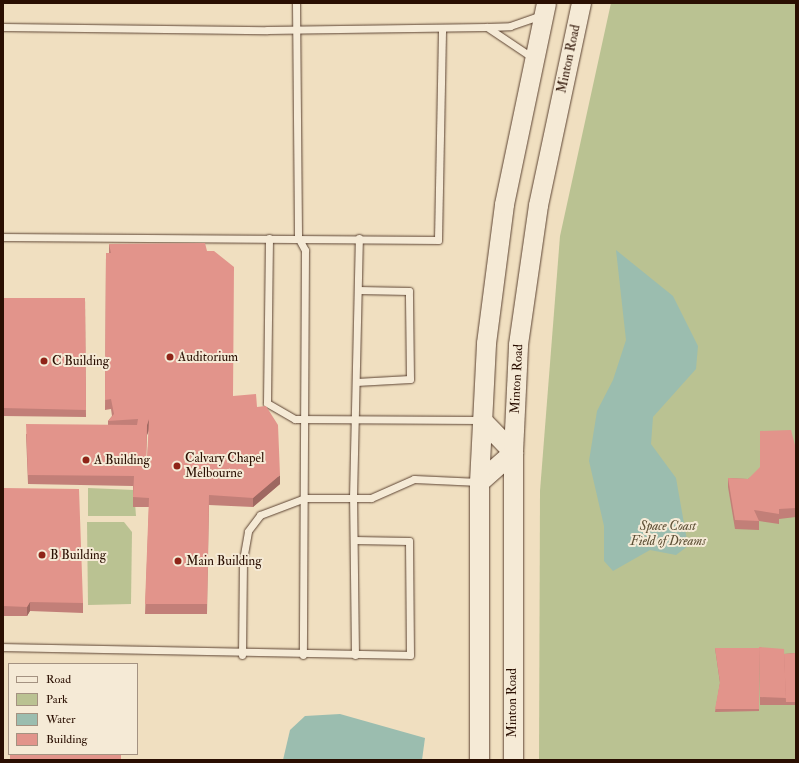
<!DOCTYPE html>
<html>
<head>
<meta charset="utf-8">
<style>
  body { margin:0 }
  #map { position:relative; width:799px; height:763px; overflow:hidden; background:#f0dfc0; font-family:"IM FELL Double Pica",serif }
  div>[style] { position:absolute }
  .green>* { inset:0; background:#bac292 }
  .water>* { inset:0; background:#9bbdaf }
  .roads { filter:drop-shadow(0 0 1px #5c4332) drop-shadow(0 0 1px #5c4332) }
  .service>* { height:7px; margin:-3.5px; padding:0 3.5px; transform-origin:3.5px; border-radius:3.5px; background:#f5ead6 }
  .secondary>* { height:19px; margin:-9.5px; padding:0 9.5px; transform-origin:9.5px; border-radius:9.5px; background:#f5ead6 }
  .wall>* { inset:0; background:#c27f78 }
  .shaded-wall>* { inset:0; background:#9e6861 }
  .building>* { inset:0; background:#e2948b }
  .dots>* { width:11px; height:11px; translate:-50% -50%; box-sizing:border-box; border:2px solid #f5ead6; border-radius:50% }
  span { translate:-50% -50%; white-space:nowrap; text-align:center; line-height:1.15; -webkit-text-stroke:4px #f5ead6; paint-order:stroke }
  .street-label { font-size:13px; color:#2a0f02 }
  .poi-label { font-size:13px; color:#2a0f02 }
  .left { translate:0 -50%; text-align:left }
  .park-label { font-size:13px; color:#5c4e34; font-style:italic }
  .frame { position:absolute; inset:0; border:4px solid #2a0f02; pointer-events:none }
  .legend { position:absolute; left:8px; top:663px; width:130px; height:92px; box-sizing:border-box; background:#f5ead6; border:1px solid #a49281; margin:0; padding:5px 7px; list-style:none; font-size:12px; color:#2a0f02 }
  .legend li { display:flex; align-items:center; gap:8px; height:20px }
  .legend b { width:20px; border:1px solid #a49281 }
</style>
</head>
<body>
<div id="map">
  <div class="green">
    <div style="clip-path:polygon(611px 3px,796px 3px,796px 760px,539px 760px,540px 491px,560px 236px)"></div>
    <div style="clip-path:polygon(88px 488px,134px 490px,136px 516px,88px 516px)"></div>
    <div style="clip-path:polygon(87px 522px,124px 522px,132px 532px,131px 604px,88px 605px)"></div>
  </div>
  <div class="water">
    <div style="clip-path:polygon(616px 250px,673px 296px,698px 346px,696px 369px,653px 417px,651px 444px,676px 478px,688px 546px,676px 555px,650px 550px,613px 571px,604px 561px,604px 526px,589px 461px,597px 411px,613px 380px,626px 340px)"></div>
    <div style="clip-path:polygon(340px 714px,425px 738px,422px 760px,283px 760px,290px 730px,305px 716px)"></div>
  </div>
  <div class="roads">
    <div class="service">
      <div style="left:296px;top:3px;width:234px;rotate:89.5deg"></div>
      <div style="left:298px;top:237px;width:15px;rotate:62deg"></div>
      <div style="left:305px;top:250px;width:405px;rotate:90.3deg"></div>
      <div style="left:3px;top:27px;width:264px;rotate:0.7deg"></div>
      <div style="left:267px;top:30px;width:220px;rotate:-0.8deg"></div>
      <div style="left:487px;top:27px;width:23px;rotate:-2deg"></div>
      <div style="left:510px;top:26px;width:34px;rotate:-19deg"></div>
      <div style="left:487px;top:27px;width:55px;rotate:34deg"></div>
      <div style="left:3px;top:237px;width:435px;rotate:0.4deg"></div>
      <div style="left:438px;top:240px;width:212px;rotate:-88.9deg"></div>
      <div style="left:269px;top:238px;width:165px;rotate:90.7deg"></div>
      <div style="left:267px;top:403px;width:32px;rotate:30deg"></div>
      <div style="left:295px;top:419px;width:186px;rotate:0.3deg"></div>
      <div style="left:356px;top:382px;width:54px;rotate:-3.2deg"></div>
      <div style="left:410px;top:379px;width:88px;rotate:-90.7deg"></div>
      <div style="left:409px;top:291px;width:51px;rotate:-178.9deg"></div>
      <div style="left:3px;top:647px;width:407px;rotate:1.1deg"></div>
      <div style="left:410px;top:655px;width:114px;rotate:-90.5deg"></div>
      <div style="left:409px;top:541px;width:55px;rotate:-179deg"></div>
      <div style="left:242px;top:655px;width:95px;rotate:-89.4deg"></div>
      <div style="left:243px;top:560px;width:29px;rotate:-80deg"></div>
      <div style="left:248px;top:531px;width:20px;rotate:-53deg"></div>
      <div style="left:260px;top:515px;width:48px;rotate:-20.7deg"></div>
      <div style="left:305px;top:498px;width:66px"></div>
      <div style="left:371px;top:498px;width:47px;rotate:-23.8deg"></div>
      <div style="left:414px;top:479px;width:65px;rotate:2.6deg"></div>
      <div style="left:355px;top:655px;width:157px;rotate:-90.7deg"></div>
      <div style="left:353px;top:498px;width:260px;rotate:-88.7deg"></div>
    </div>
    <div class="secondary">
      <div style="left:482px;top:420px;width:45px;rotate:45.9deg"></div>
      <div style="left:479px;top:482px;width:45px;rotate:-41.4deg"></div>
      <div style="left:479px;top:760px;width:278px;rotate:-90deg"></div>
      <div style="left:479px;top:482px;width:139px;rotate:-87.1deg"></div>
      <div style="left:486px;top:343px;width:140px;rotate:-82.6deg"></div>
      <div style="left:504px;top:204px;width:205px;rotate:-78.2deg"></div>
      <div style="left:513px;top:760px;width:308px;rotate:-90deg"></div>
      <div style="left:513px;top:452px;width:108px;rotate:-87.3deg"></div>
      <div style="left:518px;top:344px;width:140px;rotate:-81.8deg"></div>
      <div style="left:538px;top:205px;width:207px;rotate:-78deg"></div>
    </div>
  </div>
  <div class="wall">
    <div style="clip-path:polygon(evenodd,109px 244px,233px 396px,257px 407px,280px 484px,253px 507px,209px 505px,207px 614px,145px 614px,149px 507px,133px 507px,133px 486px,28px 484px,26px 434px,108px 425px,108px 421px,112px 416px,111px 409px,105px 410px,106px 253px,109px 253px,109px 244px,149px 431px,147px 461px,146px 461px,147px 435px,149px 431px)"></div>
    <div style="clip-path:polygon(3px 298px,85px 298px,86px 417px,3px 416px)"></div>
    <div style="clip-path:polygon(795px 445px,796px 445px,796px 517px,779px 519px,779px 524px,759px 521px,759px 530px,735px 529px,728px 487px,728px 478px,748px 479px)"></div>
    <div style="clip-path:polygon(3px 488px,83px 603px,83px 613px,30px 611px,27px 616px,3px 616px)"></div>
    <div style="clip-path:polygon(759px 647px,784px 654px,796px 653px,796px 705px,760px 705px)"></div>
    <div style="clip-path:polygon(715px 648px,759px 648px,759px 711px,715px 712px,720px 683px)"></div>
  </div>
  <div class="shaded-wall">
    <div style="clip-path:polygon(149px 419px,149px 429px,147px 435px,147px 425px)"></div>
    <div style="clip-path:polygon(280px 475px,280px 484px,253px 507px,253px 498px)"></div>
    <div style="clip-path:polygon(30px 602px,30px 611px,27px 616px,27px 607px)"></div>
  </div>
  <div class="building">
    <div style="clip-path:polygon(evenodd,205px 243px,207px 251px,214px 251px,234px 267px,233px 396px,256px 394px,257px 407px,266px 406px,278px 425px,280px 475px,253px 498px,209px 495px,207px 604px,145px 604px,149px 498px,133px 497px,134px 476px,28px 475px,26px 424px,137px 425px,138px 419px,108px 421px,114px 414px,111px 399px,105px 400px,106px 253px,111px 253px,109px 244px,205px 243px,149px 419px,147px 461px,146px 461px,147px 425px,149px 419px)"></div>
    <div style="clip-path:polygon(3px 298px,85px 298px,86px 410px,3px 408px)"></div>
    <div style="clip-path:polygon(791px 430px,795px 445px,796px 445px,796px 508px,779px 509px,779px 514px,754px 510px,759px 521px,735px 520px,728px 478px,748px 479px,760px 467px,760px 431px)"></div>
    <div style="clip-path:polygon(3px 488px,79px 489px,83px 603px,30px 602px,27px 607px,3px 606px)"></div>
    <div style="clip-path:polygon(759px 647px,784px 649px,786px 698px,760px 697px)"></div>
    <div style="clip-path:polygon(715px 648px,759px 648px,759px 709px,715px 709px,720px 682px)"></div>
    <div style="clip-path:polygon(796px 653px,796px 702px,786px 702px,784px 654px)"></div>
    <div style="clip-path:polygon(10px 754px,121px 754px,121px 760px,10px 760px)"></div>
  </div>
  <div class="dots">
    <div style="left:170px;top:357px;background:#8f2418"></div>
    <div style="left:44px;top:361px;background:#8f2418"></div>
    <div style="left:86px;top:460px;background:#8f2418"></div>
    <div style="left:177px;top:466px;background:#8f2418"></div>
    <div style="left:42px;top:555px;background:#8f2418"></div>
    <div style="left:178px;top:561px;background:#8f2418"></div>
  </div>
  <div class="street-label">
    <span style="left:569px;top:59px;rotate:-78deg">Minton Road</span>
    <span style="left:517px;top:379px;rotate:-87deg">Minton Road</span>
    <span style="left:512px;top:703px;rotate:-90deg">Minton Road</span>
  </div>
  <div class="poi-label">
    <span class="left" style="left:178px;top:357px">Auditorium</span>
    <span class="left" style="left:52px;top:361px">C Building</span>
    <span class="left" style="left:185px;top:466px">Calvary Chapel<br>Melbourne</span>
    <span class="left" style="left:94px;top:460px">A Building</span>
    <span class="left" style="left:50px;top:555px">B Building</span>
    <span class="left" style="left:186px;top:561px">Main Building</span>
  </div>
  <div class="park-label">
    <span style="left:668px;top:534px">Space Coast<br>Field of Dreams</span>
  </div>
  <div class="frame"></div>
  <ul class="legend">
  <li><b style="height:5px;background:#f5ead6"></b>Road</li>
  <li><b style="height:11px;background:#bac292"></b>Park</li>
  <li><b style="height:11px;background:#9bbdaf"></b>Water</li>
  <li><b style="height:11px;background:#e2948b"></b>Building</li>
  </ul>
</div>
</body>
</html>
